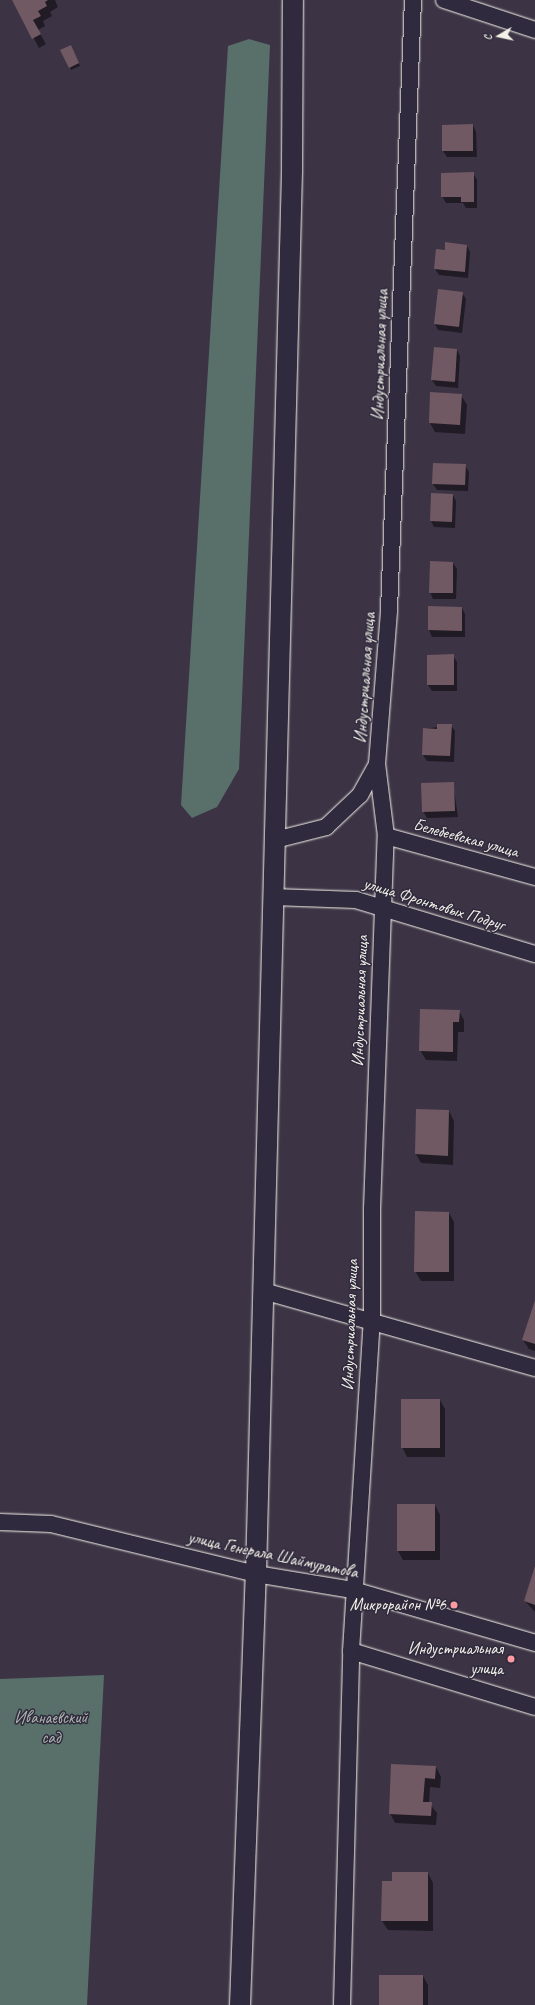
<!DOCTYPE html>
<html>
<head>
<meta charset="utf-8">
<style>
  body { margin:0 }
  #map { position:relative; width:535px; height:2005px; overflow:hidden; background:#3c3345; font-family:Caveat,sans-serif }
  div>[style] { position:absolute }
  .green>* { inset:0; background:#586f6a }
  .shadow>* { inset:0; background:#0007 }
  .building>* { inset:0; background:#715963 }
  .roads { filter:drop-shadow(0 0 1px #f4f1e8) drop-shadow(0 0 1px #f4f1e8) }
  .minor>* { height:16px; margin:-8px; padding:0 8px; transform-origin:8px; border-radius:8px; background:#2f2a3d }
  .tertiary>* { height:20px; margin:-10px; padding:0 10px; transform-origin:10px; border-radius:10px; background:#2f2a3d }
  .dots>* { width:11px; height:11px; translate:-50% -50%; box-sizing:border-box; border:2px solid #2f2a3d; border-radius:50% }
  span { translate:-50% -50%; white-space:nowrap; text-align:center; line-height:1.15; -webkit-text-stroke:3px #2f2a3d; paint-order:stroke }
  .street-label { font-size:17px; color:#f4f1e8 }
  .poi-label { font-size:17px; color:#f4f1e8 }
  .right { translate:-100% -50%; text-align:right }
  .park-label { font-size:17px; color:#aeb6af }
  .north { position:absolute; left:479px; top:16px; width:40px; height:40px; -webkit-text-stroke:3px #2f2a3d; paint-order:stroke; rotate:261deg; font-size:11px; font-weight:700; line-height:16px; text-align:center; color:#f4f1e8 }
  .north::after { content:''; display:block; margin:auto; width:14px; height:18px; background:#f4f1e8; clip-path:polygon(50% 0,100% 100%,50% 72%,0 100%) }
</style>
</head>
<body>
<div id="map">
  <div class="green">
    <div style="clip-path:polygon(249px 39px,270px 45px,239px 769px,217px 807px,192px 818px,181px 805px,228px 46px)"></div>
    <div style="clip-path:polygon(104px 1675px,87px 2005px,0 2005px,0 1679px)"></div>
  </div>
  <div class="shadow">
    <div style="clip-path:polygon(13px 0,55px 0,58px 7px,50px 12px,52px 16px,43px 21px,45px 26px,38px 30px,46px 44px,39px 48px)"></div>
    <div style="clip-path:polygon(72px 49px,80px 66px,71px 70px,70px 67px)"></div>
    <div style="clip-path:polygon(473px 125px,476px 132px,477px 157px,447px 157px,443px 151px)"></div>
    <div style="clip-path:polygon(473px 173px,477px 180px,477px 208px,466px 208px,463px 203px,446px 203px,442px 196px)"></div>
    <div style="clip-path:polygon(467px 246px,470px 252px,468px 278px,439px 275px,435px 269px,446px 251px)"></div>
    <div style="clip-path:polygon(462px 293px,466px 299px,462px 333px,438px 330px,435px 324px)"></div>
    <div style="clip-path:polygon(457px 350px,460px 356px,458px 388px,436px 386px,432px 380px)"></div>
    <div style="clip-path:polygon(461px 395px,467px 405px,465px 434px,435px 432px,430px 423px)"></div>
    <div style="clip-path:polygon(465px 465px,469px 472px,468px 491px,437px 490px,433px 484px)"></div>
    <div style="clip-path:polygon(453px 495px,456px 501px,455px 528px,434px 527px,431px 521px)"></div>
    <div style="clip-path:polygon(453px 563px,457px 569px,456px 599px,433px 599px,430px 592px)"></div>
    <div style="clip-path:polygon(429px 607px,462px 608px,465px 614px,465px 637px,432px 637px,429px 630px)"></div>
    <div style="clip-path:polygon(453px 656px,457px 662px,457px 691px,432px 691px,428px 685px)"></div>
    <div style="clip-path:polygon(451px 725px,455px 731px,454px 762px,427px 761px,423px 755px,424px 729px)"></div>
    <div style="clip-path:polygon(453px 783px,458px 817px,427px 818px,423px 811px)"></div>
    <div style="clip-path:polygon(459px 1011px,464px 1020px,464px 1032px,458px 1032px,457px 1061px,426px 1060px,420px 1050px)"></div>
    <div style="clip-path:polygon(449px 1111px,454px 1121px,453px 1165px,421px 1163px,416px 1154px)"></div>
    <div style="clip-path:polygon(449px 1213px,454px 1222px,454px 1281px,421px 1281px,415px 1271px)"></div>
    <div style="clip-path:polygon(535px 1303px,535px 1351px,529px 1349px,523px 1340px)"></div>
    <div style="clip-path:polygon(440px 1400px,445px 1409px,445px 1457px,407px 1457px,402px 1447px)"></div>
    <div style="clip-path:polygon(435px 1505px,440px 1515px,440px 1560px,403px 1560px,398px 1551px)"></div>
    <div style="clip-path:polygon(535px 1568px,535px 1612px,525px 1601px)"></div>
    <div style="clip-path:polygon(392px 1765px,436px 1767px,441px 1777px,440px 1788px,430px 1787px,429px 1803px,437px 1813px,436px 1825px,395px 1823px,390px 1813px)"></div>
    <div style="clip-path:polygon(428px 1873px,433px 1883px,433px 1931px,388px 1930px,382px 1921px,393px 1882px)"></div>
    <div style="clip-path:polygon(423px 1976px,428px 1985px,428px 2005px,380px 2005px)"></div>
  </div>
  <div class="building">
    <div style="clip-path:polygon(12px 0,48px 0,45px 2px,47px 6px,38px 11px,41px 16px,33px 20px,41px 34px,32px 39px)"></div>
    <div style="clip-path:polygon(71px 45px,79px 63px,69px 68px,60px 50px)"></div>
    <div style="clip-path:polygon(473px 124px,473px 151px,442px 151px,442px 125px)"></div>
    <div style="clip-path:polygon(474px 172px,474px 202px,461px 202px,461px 197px,441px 197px,441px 173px)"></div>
    <div style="clip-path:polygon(445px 242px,467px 245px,465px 272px,434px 269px,436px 249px,445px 250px)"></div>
    <div style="clip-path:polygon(438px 289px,463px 292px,459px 327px,434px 324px)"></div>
    <div style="clip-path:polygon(434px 347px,457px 349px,455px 382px,431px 380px)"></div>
    <div style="clip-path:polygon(430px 392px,462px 394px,460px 425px,429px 423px)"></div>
    <div style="clip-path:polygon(433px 463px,466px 464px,465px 485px,432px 484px)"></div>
    <div style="clip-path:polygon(431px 493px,453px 494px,452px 522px,430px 521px)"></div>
    <div style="clip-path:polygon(430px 561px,453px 562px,453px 593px,429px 593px)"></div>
    <div style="clip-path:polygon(428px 606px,462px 607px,462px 631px,428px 630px)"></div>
    <div style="clip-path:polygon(454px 654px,454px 685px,427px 685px,427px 655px)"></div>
    <div style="clip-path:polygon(437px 724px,452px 724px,450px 756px,422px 755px,423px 728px,437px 729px)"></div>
    <div style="clip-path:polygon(454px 782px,455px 811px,422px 812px,421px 783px)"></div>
    <div style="clip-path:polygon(420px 1009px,460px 1010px,459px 1022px,453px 1022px,453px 1052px,419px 1051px)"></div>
    <div style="clip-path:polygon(416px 1109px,449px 1110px,448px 1156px,415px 1154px)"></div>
    <div style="clip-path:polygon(415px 1211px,449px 1212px,449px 1272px,414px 1272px)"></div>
    <div style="clip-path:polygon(535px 1300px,535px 1344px,522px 1340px)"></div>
    <div style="clip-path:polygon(401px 1399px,440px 1399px,440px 1448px,401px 1448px)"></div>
    <div style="clip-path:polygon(397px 1504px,435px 1504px,435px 1551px,397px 1551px)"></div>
    <div style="clip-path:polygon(535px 1566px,535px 1605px,524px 1601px)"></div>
    <div style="clip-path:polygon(391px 1764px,436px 1766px,435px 1779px,425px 1778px,423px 1802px,432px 1802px,431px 1816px,389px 1814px)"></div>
    <div style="clip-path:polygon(392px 1872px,428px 1872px,428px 1921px,381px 1921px,382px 1881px,392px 1881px)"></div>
    <div style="clip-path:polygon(379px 1975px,423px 1975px,423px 2005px,379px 2005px)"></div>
  </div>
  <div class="roads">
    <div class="minor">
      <div style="left:444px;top:0;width:96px;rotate:18.2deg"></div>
      <div style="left:386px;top:836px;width:155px;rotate:15.4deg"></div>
      <div style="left:275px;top:840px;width:53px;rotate:-14.3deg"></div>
      <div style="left:326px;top:827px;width:47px;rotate:-43.3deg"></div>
      <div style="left:360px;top:795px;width:35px;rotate:-61deg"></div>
      <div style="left:273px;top:897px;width:83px;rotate:2.1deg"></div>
      <div style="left:356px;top:900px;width:187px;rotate:16.8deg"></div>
      <div style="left:263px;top:1291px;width:283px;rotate:15.8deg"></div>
      <div style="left:0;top:1522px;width:51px;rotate:2.2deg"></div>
      <div style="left:51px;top:1524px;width:211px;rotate:13.7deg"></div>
      <div style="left:256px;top:1574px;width:98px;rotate:9.4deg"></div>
      <div style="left:353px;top:1590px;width:190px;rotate:16.2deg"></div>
      <div style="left:351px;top:1651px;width:192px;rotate:16.9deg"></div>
      <div style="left:342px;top:2005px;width:354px;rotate:-88.5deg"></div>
      <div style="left:351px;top:1651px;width:332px;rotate:-86.4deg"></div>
      <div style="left:372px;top:1320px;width:111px;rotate:-90deg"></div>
      <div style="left:372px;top:1209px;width:373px;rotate:-87.9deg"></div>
      <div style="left:386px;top:836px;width:73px;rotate:-97.1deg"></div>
      <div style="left:377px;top:764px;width:154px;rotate:-85.5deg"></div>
      <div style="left:389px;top:610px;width:610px;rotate:-87.75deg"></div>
    </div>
    <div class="tertiary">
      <div style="left:240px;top:2005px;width:431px;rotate:-87.9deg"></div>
      <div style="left:256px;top:1574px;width:1404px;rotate:-88.53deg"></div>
      <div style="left:292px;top:170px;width:170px;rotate:-89.7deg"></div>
    </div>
  </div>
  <div class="dots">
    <div style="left:454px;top:1605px;background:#ff9aa2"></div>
    <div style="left:511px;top:1659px;background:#ff9aa2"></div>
  </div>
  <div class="street-label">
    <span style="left:380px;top:355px;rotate:-88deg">Индустриальная улица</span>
    <span style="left:365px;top:678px;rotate:-86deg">Индустриальная улица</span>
    <span style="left:466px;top:838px;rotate:15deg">Белебеевская улица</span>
    <span style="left:434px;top:904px;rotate:17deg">улица Фронтовых Подруг</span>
    <span style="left:360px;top:1001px;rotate:-88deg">Индустриальная улица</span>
    <span style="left:350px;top:1325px;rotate:-88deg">Индустриальная улица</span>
    <span style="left:273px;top:1555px;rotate:12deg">улица Генерала Шаймуратова</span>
  </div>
  <div class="poi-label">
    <span class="right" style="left:446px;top:1605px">Микрорайон №6</span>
    <span class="right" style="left:503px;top:1659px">Индустриальная<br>улица</span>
  </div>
  <div class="park-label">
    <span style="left:51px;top:1728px">Иванаевский<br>сад</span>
  </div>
  <div class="north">С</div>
</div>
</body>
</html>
